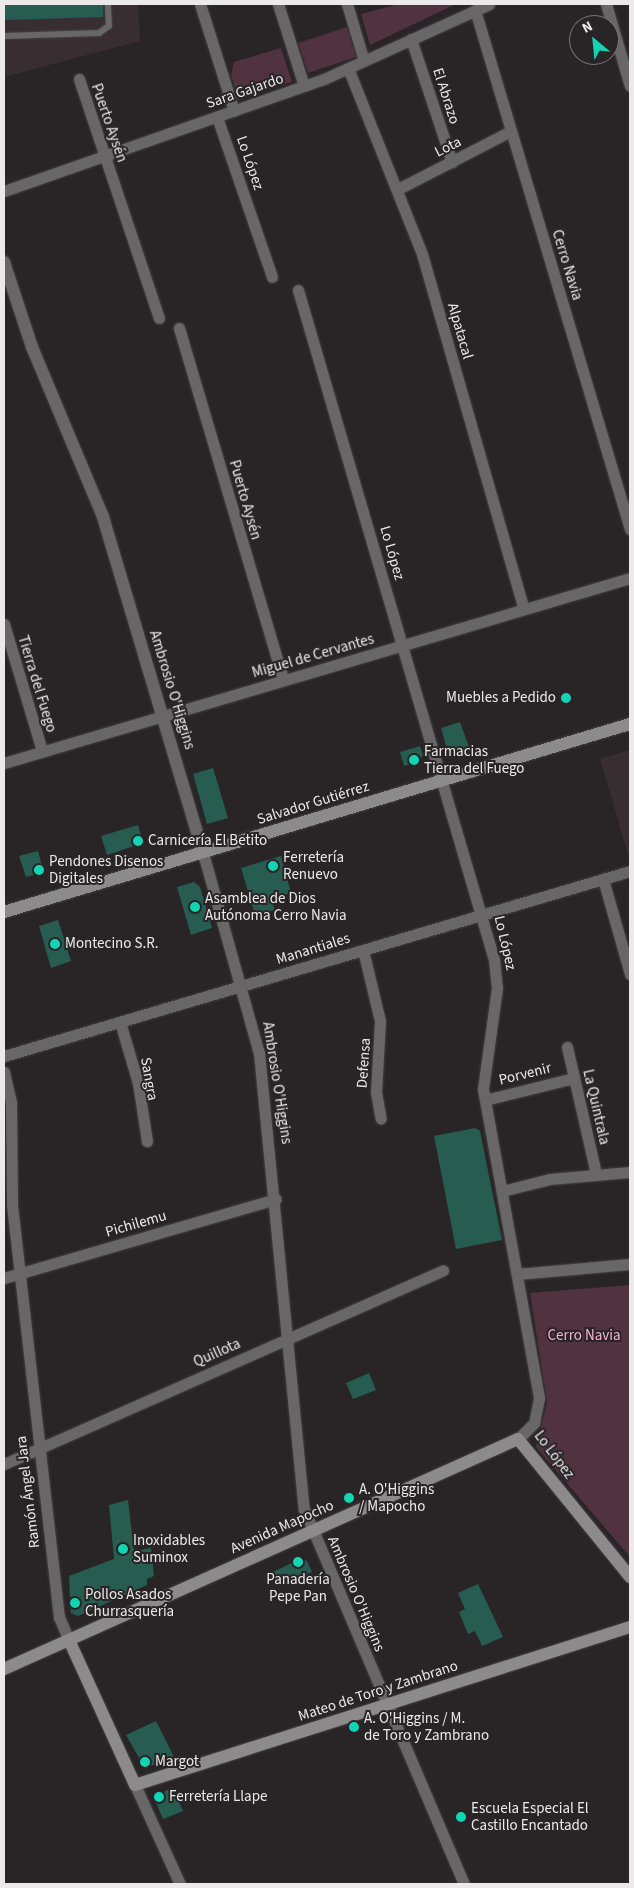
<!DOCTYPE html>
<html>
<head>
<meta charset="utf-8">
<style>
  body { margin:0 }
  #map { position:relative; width:634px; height:1888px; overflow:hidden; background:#292527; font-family:"Source Sans 3",sans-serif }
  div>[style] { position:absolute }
  .built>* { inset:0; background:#382e32 }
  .green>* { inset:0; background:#51323f }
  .building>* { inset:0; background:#275c50 }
  .roads { filter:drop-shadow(0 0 1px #444042) drop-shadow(0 0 1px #444042) }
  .service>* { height:5.5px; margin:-2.75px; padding:0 2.75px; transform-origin:2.75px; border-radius:2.75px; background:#686667 }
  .minor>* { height:11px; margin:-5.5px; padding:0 5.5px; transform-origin:5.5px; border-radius:5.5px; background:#686667 }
  .tertiary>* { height:12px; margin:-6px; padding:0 6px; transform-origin:6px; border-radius:6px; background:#686667 }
  .secondary>* { height:12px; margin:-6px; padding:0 6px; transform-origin:6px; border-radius:6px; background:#8d8a8b }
  .dots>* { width:14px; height:14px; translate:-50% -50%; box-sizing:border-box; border:2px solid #292527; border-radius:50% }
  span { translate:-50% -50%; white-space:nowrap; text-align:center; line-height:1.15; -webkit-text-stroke:4px #292527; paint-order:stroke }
  .street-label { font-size:15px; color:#ece9ea }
  .poi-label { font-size:15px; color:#ece9ea }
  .right { translate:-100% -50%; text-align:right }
  .left { translate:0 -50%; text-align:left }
  .park-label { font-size:15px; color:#f7b0ce }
  .frame { position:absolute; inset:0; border:5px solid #ece9ea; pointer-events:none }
  .north { position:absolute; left:569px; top:15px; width:50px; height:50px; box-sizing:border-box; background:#292527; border:1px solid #777375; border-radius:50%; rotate:332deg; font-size:14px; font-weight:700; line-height:20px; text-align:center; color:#ece9ea }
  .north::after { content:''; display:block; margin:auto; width:18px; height:22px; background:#12d5b4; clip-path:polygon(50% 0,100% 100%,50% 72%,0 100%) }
</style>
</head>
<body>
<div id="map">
  <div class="built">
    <div style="clip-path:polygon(4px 4px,138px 4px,140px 41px,4px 77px)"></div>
    <div style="clip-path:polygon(630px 750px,630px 861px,600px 759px)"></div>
  </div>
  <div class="green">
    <div style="clip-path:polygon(399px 4px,456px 4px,370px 45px,361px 14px)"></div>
    <div style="clip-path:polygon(347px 27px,356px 57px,308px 73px,298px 43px)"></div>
    <div style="clip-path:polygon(281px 48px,292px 82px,238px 98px,231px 75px,234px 62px)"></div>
    <div style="clip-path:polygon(630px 1285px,630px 1557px,536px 1447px,547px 1402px,530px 1293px)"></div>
  </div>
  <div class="building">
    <div style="clip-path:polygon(4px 4px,103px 4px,103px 17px,4px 20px)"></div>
    <div style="clip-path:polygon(460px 722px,469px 747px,453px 751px,447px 749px,441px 728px)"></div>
    <div style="clip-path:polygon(420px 746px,423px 755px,418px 762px,404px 766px,400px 752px)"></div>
    <div style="clip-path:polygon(213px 768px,228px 818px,207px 824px,193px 774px)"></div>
    <div style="clip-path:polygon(138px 825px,143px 843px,107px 855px,101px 836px)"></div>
    <div style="clip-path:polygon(38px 851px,44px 872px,26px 877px,19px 856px)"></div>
    <div style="clip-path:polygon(281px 856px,291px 893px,271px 899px,275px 910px,255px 915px,241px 868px)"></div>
    <div style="clip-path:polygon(194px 882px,200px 887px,212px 928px,191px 935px,177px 887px)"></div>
    <div style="clip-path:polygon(58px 920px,71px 961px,51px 968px,39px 926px)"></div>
    <div style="clip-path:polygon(475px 1128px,480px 1131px,502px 1240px,456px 1249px,434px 1136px)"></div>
    <div style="clip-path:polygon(369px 1373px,376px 1390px,353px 1399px,346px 1383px)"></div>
    <div style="clip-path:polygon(128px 1500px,134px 1551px,151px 1548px,154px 1576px,147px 1579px,147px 1585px,78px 1616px,71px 1613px,69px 1576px,114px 1559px,109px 1505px)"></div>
    <div style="clip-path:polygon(300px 1559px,307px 1561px,312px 1572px,279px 1585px,273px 1572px)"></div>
    <div style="clip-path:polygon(478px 1584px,503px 1637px,482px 1646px,475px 1631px,468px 1634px,459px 1612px,465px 1609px,458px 1593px)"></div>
    <div style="clip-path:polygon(156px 1721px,174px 1757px,145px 1768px,126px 1735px)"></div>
    <div style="clip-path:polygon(172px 1787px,183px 1811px,163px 1819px,154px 1798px)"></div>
  </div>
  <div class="roads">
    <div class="service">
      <div style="left:4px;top:36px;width:95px;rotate:-1.8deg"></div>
      <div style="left:99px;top:33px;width:12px;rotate:-35deg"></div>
      <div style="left:109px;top:26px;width:22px;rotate:-93deg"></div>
    </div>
    <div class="minor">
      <div style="left:200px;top:4px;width:112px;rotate:72.4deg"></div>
      <div style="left:278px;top:4px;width:86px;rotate:72.4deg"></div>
      <div style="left:347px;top:4px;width:59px;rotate:73.4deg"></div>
      <div style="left:606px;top:4px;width:85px;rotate:73.7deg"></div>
      <div style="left:475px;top:10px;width:542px;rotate:73.37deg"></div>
      <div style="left:411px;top:39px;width:130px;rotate:71.6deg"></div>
      <div style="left:348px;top:68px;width:200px;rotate:68.3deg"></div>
      <div style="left:422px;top:254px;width:369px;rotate:74deg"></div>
      <div style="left:79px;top:79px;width:252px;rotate:71.5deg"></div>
      <div style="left:217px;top:117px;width:169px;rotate:71deg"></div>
      <div style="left:398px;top:189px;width:127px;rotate:-27.2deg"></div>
      <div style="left:4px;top:191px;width:339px;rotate:-19.3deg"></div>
      <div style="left:324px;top:79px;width:181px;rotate:-24.4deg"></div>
      <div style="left:298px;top:290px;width:698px;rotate:73.69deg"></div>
      <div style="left:494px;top:960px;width:28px;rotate:84deg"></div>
      <div style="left:497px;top:988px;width:102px;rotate:97.9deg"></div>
      <div style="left:483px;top:1089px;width:314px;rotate:79.7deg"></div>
      <div style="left:539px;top:1398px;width:25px;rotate:101deg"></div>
      <div style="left:534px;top:1423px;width:23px;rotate:135deg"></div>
      <div style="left:179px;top:328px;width:367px;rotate:73.5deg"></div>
      <div style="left:4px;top:624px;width:133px;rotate:73.3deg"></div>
      <div style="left:4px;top:763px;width:653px;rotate:-16.46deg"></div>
      <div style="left:203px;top:853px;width:208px;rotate:74.4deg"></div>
      <div style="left:259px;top:1053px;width:458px;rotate:84.4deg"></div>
      <div style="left:304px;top:1509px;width:408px;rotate:66.9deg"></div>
      <div style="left:603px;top:879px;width:99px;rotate:74.1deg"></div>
      <div style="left:363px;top:950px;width:73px;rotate:76.5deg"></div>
      <div style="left:380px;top:1021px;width:71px;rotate:93.2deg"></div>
      <div style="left:376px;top:1092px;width:27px;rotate:80deg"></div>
      <div style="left:120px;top:1022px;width:64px;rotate:73.6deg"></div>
      <div style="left:138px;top:1083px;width:59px;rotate:81.2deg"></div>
      <div style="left:567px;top:1047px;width:130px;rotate:77.1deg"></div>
      <div style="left:4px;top:1056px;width:653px;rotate:-16.46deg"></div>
      <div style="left:4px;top:1072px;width:32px;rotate:77deg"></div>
      <div style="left:11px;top:1103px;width:102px;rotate:89.4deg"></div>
      <div style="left:12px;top:1205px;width:415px;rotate:83.5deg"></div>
      <div style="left:59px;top:1617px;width:25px;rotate:67deg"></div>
      <div style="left:485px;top:1100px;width:92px;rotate:-13.9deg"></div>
      <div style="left:502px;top:1191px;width:49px;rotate:-14deg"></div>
      <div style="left:550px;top:1179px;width:80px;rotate:-5deg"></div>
      <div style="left:517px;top:1274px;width:113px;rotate:-5.1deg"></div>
      <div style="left:4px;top:1278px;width:283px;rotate:-16.2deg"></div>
      <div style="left:4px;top:1464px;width:480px;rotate:-23.8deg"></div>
      <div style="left:135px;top:1785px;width:109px;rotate:65.6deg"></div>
    </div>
    <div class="tertiary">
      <div style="left:4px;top:262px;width:89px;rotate:71.8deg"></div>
      <div style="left:32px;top:347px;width:184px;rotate:67.3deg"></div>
      <div style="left:103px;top:517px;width:351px;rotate:73.4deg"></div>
    </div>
    <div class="secondary">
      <div style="left:4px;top:912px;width:654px;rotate:-16.72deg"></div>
      <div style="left:69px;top:1640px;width:159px;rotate:65.5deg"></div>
      <div style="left:135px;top:1785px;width:520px;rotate:-17.7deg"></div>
      <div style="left:4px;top:1669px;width:563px;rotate:-24.11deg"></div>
      <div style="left:518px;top:1439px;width:178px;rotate:50.9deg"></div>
    </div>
  </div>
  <div class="dots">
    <div style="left:566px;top:698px;background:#12d5b4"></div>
    <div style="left:414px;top:760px;background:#12d5b4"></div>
    <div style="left:138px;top:841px;background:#12d5b4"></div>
    <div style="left:273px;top:866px;background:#12d5b4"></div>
    <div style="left:39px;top:870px;background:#12d5b4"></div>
    <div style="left:195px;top:907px;background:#12d5b4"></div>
    <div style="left:55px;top:944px;background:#12d5b4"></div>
    <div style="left:349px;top:1498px;background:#12d5b4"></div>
    <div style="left:123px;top:1549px;background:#12d5b4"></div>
    <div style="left:298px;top:1562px;background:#12d5b4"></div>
    <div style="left:75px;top:1603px;background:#12d5b4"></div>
    <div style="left:354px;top:1727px;background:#12d5b4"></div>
    <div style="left:145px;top:1762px;background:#12d5b4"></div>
    <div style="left:159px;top:1797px;background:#12d5b4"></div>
    <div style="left:461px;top:1817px;background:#12d5b4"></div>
  </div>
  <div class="street-label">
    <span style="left:245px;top:91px;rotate:-19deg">Sara Gajardo</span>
    <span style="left:446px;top:96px;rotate:72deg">El Abrazo</span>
    <span style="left:109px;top:123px;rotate:71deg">Puerto Aysén</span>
    <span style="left:448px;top:147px;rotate:-27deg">Lota</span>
    <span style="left:250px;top:163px;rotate:71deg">Lo López</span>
    <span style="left:567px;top:265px;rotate:73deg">Cerro Navia</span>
    <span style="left:460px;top:331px;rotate:74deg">Alpatacal</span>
    <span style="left:245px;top:500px;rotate:74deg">Puerto Aysén</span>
    <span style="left:392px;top:553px;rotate:74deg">Lo López</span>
    <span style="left:313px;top:656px;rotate:-16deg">Miguel de Cervantes</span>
    <span style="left:37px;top:684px;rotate:73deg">Tierra del Fuego</span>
    <span style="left:172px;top:690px;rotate:73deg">Ambrosio O'Higgins</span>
    <span style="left:313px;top:803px;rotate:-17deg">Salvador Gutiérrez</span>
    <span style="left:505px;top:943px;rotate:77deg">Lo López</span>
    <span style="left:313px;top:949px;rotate:-17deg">Manantiales</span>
    <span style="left:364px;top:1063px;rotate:-86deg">Defensa</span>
    <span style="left:525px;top:1074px;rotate:-14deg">Porvenir</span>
    <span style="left:149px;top:1079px;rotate:80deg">Sangra</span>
    <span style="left:277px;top:1083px;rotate:81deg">Ambrosio O'Higgins</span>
    <span style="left:596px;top:1107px;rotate:77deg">La Quintrala</span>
    <span style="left:136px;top:1224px;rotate:-16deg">Pichilemu</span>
    <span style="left:217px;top:1353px;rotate:-24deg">Quillota</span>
    <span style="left:554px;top:1455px;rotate:53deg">Lo López</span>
    <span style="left:28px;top:1492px;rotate:-97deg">Ramón Ángel Jara</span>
    <span style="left:282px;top:1527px;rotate:-24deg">Avenida Mapocho</span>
    <span style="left:356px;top:1594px;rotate:67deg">Ambrosio O'Higgins</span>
    <span style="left:378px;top:1691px;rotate:-18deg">Mateo de Toro y Zambrano</span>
  </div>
  <div class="poi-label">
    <span class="right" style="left:556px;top:698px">Muebles a Pedido</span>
    <span class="left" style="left:424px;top:760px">Farmacias<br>Tierra del Fuego</span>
    <span class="left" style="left:148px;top:841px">Carnicería El Betito</span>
    <span class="left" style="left:283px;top:866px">Ferretería<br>Renuevo</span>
    <span class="left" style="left:49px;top:870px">Pendones Disenos<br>Digitales</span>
    <span class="left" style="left:205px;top:907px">Asamblea de Dios<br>Autónoma Cerro Navia</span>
    <span class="left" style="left:65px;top:944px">Montecino S.R.</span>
    <span class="left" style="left:359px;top:1498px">A. O'Higgins<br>/ Mapocho</span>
    <span class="left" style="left:133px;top:1549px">Inoxidables<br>Suminox</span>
    <span style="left:298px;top:1588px">Panadería<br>Pepe Pan</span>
    <span class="left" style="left:85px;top:1603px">Pollos Asados<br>Churrasquería</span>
    <span class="left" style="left:364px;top:1727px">A. O'Higgins / M.<br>de Toro y Zambrano</span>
    <span class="left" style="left:155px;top:1762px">Margot</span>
    <span class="left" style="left:169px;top:1797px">Ferretería Llape</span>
    <span class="left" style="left:471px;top:1817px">Escuela Especial El<br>Castillo Encantado</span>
  </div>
  <div class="park-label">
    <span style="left:584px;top:1336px">Cerro Navia</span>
  </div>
  <div class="frame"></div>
  <div class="north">N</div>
</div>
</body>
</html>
